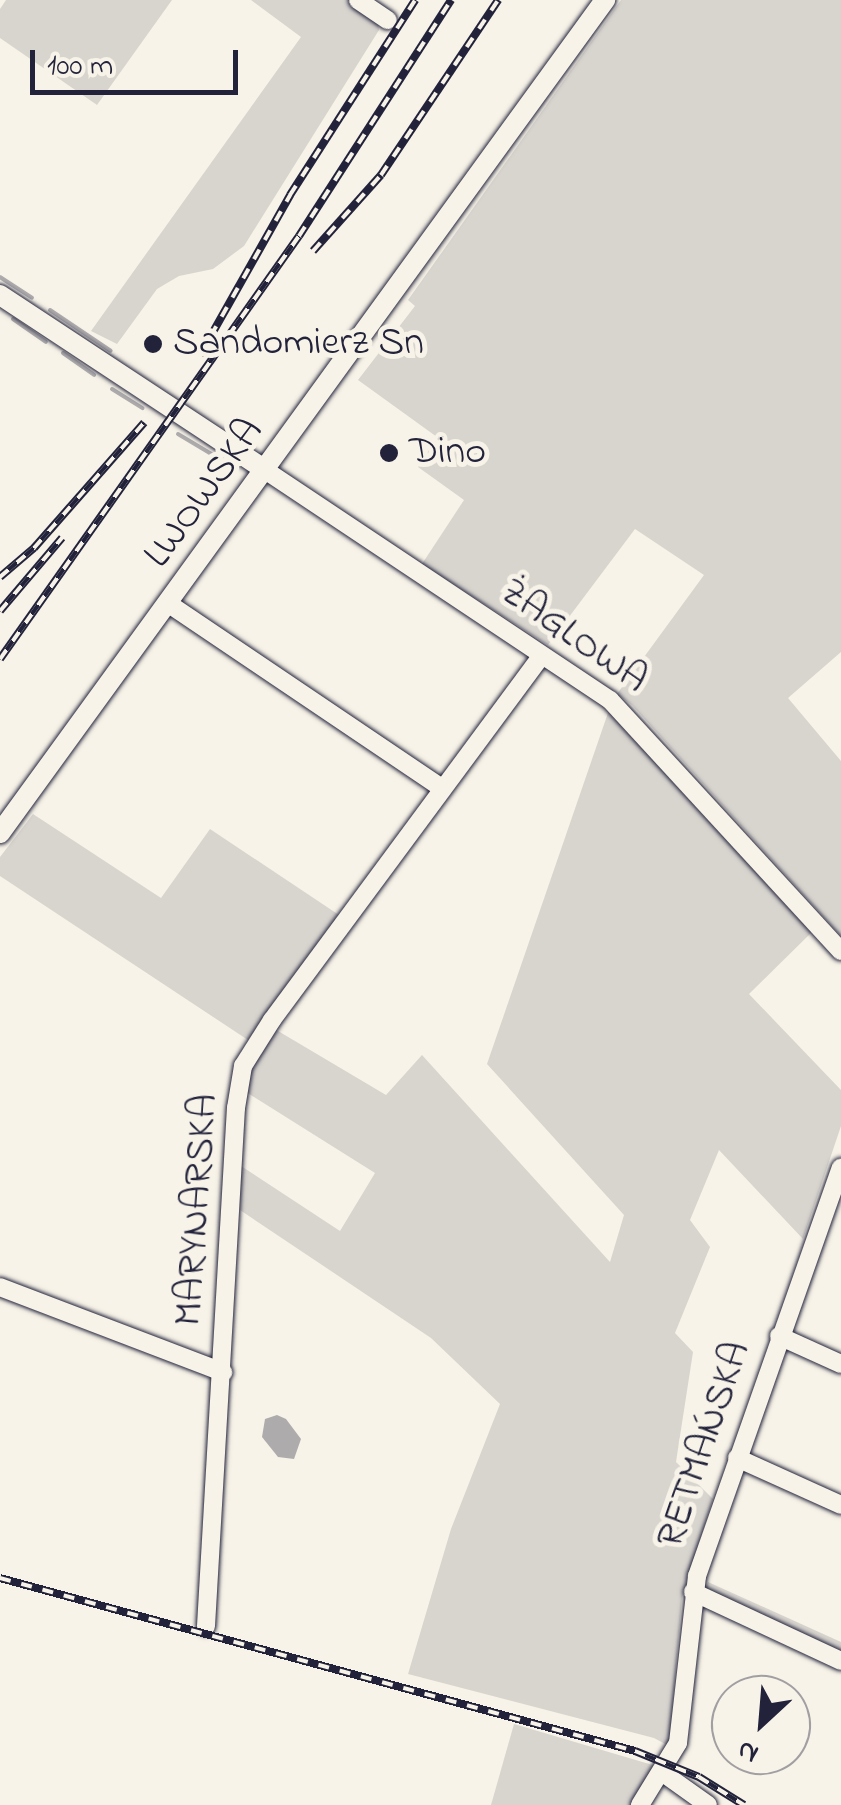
<!DOCTYPE html>
<html>
<head>
<meta charset="utf-8">
<style>
  body { margin:0 }
  #map { position:relative; width:841px; height:1805px; overflow:hidden; background:#f7f3e8; font-family:"Indie Flower",sans-serif }
  div>[style] { position:absolute }
  .green>* { inset:0; background:#d8d5cf }
  .water>* { inset:0; background:#aeabad }
  .stream>* { height:4px; margin:-2px; padding:0 2px; transform-origin:2px; border-radius:2px; background:#aeabad }
  .roads { filter:drop-shadow(0 0 2px #22223b) drop-shadow(0 0 2px #22223b) }
  .minor>* { height:18px; margin:-9px; padding:0 9px; transform-origin:9px; border-radius:9px; background:#f7f3e8 }
  .major>* { height:20px; margin:-10px; padding:0 10px; transform-origin:10px; border-radius:10px; background:#f7f3e8 }
  .rail>* { height:8px; margin-top:-4px; transform-origin:0; background:repeating-linear-gradient(90deg,#f7f3e8 0 11px,#22223b 0 22px); box-sizing:border-box; border-block:2px solid #22223b }
  .dots>* { width:28px; height:28px; translate:-50% -50%; box-sizing:border-box; border:5px solid #f7f3e8; border-radius:50% }
  span { translate:-50% -50%; white-space:nowrap; text-align:center; line-height:1.15; -webkit-text-stroke:10px #f7f3e8; paint-order:stroke }
  .poi-label { font-size:40px; color:#22223b }
  .left { translate:0 -50%; text-align:left }
  .street-label { font-size:40px; color:#22223b }
  .north { position:absolute; left:711px; top:1675px; width:100px; height:100px; box-sizing:border-box; background:#f7f3e8; border:2px solid #a29fa3; border-radius:50%; rotate:206deg; font-size:28px; font-weight:700; line-height:40px; text-align:center; color:#22223b }
  .north::after { content:''; display:block; margin:auto; width:35px; height:45px; background:#22223b; clip-path:polygon(50% 0,100% 100%,50% 72%,0 100%) }
  .scale { position:absolute; left:30px; top:50px; width:208px; height:45px; box-sizing:border-box; border:5px solid #22223b; border-top:0; padding-left:12px; font-size:30px; line-height:35px; white-space:nowrap; color:#22223b; -webkit-text-stroke:8px #f7f3e8; paint-order:stroke }
</style>
</head>
<body>
<div id="map">
  <div class="green">
    <div style="clip-path:polygon(6px 0,172px 0,97px 105px,0 38px,0 9px)"></div>
    <div style="clip-path:polygon(251px 0,349px 0,377px 18px,379px 30px,244px 246px,213px 269px,179px 276px,157px 289px,117px 344px,91px 331px,301px 37px)"></div>
    <div style="clip-path:polygon(621px 0,841px 0,841px 652px,788px 698px,841px 761px,841px 936px,632px 705px,617px 694px,704px 575px,635px 529px,548px 645px,422px 564px,464px 500px,418px 467px,437px 437px,358px 380px,415px 306px,408px 300px)"></div>
    <div style="clip-path:polygon(609px 710px,813px 931px,749px 994px,841px 1090px,841px 1126px,803px 1239px,719px 1150px,690px 1220px,710px 1247px,675px 1333px,693px 1352px,676px 1462px,713px 1499px,682px 1597px,669px 1746px,654px 1738px,408px 1674px,451px 1529px,500px 1404px,431px 1338px,240px 1210px,241px 1166px,340px 1231px,375px 1173px,246px 1092px,252px 1067px,273px 1028px,386px 1095px,422px 1055px,610px 1262px,624px 1215px,487px 1064px)"></div>
    <div style="clip-path:polygon(33px 814px,161px 898px,210px 829px,339px 915px,248px 1040px,0 876px,0 857px)"></div>
    <div style="clip-path:polygon(708px 1582px,841px 1642px,841px 1651px,706px 1589px)"></div>
    <div style="clip-path:polygon(514px 1724px,656px 1766px,633px 1805px,491px 1805px)"></div>
  </div>
  <div class="water">
    <div style="clip-path:polygon(277px 1415px,286px 1419px,301px 1439px,294px 1459px,278px 1457px,262px 1437px,265px 1419px)"></div>
  </div>
  <div class="stream">
    <div style="left:0;top:277px;width:38px;rotate:33deg"></div>
    <div style="left:50px;top:310px;width:73px;rotate:33.9deg"></div>
    <div style="left:13px;top:319px;width:40px;rotate:34.9deg"></div>
    <div style="left:63px;top:353px;width:38px;rotate:35deg"></div>
    <div style="left:112px;top:389px;width:36px;rotate:32deg"></div>
    <div style="left:178px;top:434px;width:39px;rotate:31deg"></div>
  </div>
  <div class="roads">
    <div class="minor">
      <div style="left:358px;top:0;width:36px;rotate:34deg"></div>
      <div style="left:265px;top:470px;width:415px;rotate:33.7deg"></div>
      <div style="left:610px;top:700px;width:341px;rotate:47.4deg"></div>
      <div style="left:169px;top:604px;width:329px;rotate:34deg"></div>
      <div style="left:0;top:1287px;width:239px;rotate:20.9deg"></div>
      <div style="left:779px;top:1336px;width:68px;rotate:24.3deg"></div>
      <div style="left:737px;top:1458px;width:114px;rotate:24.3deg"></div>
      <div style="left:693px;top:1592px;width:163px;rotate:25deg"></div>
      <div style="left:206px;top:1626px;width:519px;rotate:-86.69deg"></div>
      <div style="left:236px;top:1108px;width:43px;rotate:-80.5deg"></div>
      <div style="left:243px;top:1066px;width:54px;rotate:-57.8deg"></div>
      <div style="left:272px;top:1020px;width:453px;rotate:-53.5deg"></div>
      <div style="left:663px;top:1773px;width:55px;rotate:35.4deg"></div>
      <div style="left:640px;top:1805px;width:73px;rotate:-58.5deg"></div>
      <div style="left:678px;top:1743px;width:168px;rotate:-83.5deg"></div>
      <div style="left:697px;top:1576px;width:433px;rotate:-70.6deg"></div>
    </div>
    <div class="major">
      <div style="left:0;top:295px;width:318px;rotate:33.4deg"></div>
      <div style="left:0;top:833px;width:1030px;rotate:-54.01deg"></div>
    </div>
  </div>
  <div class="rail">
    <div style="left:313px;top:251px;width:102px;rotate:-48.2deg"></div>
    <div style="left:381px;top:175px;width:211px;rotate:-56.2deg"></div>
    <div style="left:200px;top:355px;width:184px;rotate:-60.6deg"></div>
    <div style="left:290px;top:195px;width:232px;rotate:-57.3deg"></div>
    <div style="left:0;top:577px;width:45px;rotate:-40.5deg"></div>
    <div style="left:34px;top:548px;width:167px;rotate:-48.7deg"></div>
    <div style="left:0;top:611px;width:96px;rotate:-49.7deg"></div>
    <div style="left:0;top:659px;width:518px;rotate:-54.75deg"></div>
    <div style="left:299px;top:236px;width:281px;rotate:-57.2deg"></div>
    <div style="left:0;top:1578px;width:658px;rotate:15.24deg"></div>
    <div style="left:635px;top:1751px;width:69px;rotate:22.1deg"></div>
    <div style="left:699px;top:1777px;width:53px;rotate:31.9deg"></div>
  </div>
  <div class="dots">
    <div style="left:153px;top:344px;background:#22223b"></div>
    <div style="left:389px;top:453px;background:#22223b"></div>
  </div>
  <div class="poi-label">
    <span class="left" style="left:173px;top:344px">Sandomierz Sn</span>
    <span class="left" style="left:409px;top:453px">Dino</span>
  </div>
  <div class="street-label">
    <span style="left:205px;top:494px;rotate:-54deg">LWOWSKA</span>
    <span style="left:573px;top:637px;rotate:35deg">ŻAGLOWA</span>
    <span style="left:198px;top:1210px;rotate:-86deg">MARYNARSKA</span>
    <span style="left:705px;top:1445px;rotate:-71deg">RETMAŃSKA</span>
  </div>
  <div class="north">N</div>
  <div class="scale">100 m</div>
</div>
</body>
</html>
